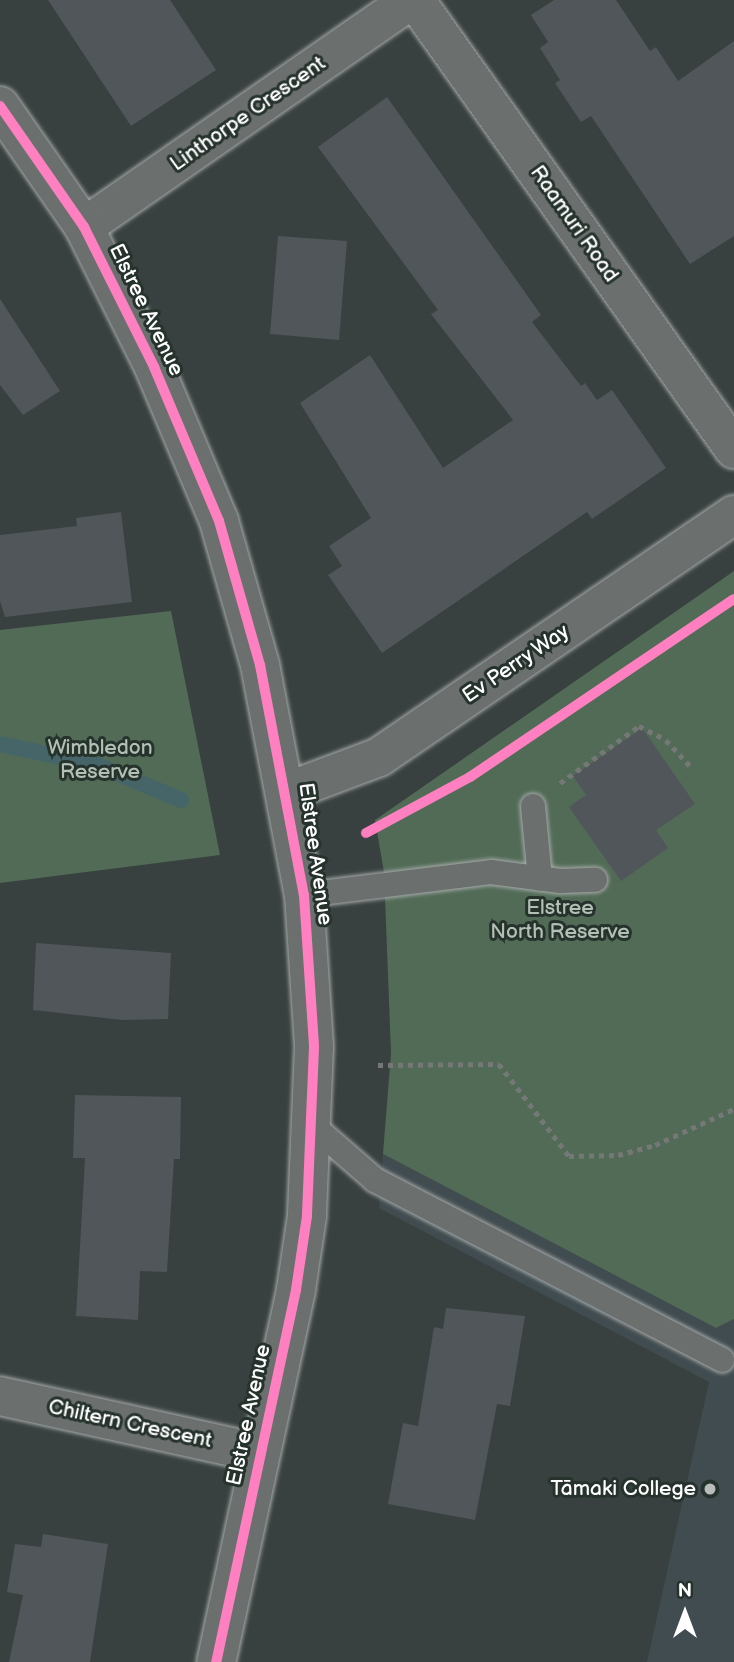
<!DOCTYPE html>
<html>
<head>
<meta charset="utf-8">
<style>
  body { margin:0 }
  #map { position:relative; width:734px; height:1662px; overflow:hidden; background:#394040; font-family:"Balsamiq Sans",sans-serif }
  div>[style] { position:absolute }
  .built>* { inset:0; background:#404c50 }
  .green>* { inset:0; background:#516b56 }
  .stream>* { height:16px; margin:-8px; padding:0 8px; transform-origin:8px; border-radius:8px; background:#456568 }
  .building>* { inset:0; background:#505659 }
  .path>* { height:4.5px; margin-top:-2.25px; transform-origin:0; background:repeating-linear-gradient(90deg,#757877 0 5px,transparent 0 10px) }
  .roads { filter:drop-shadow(0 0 2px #a6a9a9) drop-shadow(0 0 2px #a6a9a9) }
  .service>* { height:24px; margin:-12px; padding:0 12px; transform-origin:12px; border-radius:12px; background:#6b706e }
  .minor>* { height:38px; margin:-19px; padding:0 19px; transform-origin:19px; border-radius:19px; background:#6b706e }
  .tertiary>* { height:38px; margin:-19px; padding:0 19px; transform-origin:19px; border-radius:19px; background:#6b706e }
  .cycleway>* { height:10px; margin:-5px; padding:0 5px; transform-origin:5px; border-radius:5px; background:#ff80c0 }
  .dots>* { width:19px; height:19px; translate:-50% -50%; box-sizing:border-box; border:4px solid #26332d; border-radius:50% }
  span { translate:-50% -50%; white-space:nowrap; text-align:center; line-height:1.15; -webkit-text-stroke:6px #26332d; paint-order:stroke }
  .street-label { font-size:21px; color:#fff }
  .park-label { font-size:21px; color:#b2c0b5 }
  .poi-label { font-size:21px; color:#fff }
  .right { translate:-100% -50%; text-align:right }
  .north { position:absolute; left:650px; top:1578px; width:70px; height:70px; -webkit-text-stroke:5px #26332d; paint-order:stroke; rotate:0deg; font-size:19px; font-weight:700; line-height:28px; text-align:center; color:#fff }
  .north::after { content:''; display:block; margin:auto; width:24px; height:32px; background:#fff; clip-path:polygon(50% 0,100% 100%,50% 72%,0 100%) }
</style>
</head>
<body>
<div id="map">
  <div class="built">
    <div style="clip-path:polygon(383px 1154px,716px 1328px,734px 1319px,734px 1662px,647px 1662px,709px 1382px,379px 1208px)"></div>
  </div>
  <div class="green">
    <div style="clip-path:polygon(734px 571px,734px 1319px,716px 1328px,383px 1154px,391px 1053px,384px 872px,375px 820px)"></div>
    <div style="clip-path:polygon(171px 611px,220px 855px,0 883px,0 630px)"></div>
  </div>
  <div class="stream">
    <div style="left:0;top:744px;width:99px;rotate:12.2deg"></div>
    <div style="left:97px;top:765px;width:91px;rotate:22.6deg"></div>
  </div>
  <div class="building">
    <div style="clip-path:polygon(48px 0,170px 0,216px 70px,131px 126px)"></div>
    <div style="clip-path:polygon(554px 0,616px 0,650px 51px,656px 47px,678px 81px,734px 41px,734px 236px,690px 264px,591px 116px,581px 122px,555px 83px,560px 80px,540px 48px,548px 42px,531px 15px)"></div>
    <div style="clip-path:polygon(387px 97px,541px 315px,532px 322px,581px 386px,585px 383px,597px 400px,612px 390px,666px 468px,592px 519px,587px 512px,382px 653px,328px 575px,342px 566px,329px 546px,371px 518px,300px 403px,370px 355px,443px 468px,513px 420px,431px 314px,438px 310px,318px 147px)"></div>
    <div style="clip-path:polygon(278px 236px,347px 241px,339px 340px,270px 334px)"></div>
    <div style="clip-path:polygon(0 299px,60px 391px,23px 415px,0 385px)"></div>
    <div style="clip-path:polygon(121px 512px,132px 602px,5px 617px,0 601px,0 535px,77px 526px,76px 518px)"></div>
    <div style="clip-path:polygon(642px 728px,695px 804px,656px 830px,668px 848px,621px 881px,569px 807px,586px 795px,573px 776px)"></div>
    <div style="clip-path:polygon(36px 943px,171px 953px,168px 1019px,122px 1020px,33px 1010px)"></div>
    <div style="clip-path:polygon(75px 1095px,181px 1097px,180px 1159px,174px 1159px,167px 1272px,140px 1271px,138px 1320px,76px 1316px,85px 1158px,73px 1158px)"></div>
    <div style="clip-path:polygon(446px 1308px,525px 1316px,510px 1406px,497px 1404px,475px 1520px,388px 1504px,403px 1423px,418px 1426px,434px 1327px,443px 1329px)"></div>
    <div style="clip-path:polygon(43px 1534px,108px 1544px,90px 1662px,9px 1662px,23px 1595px,7px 1592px,15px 1544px,41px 1547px)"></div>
  </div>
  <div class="path">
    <div style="left:560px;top:783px;width:97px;rotate:-35.8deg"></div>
    <div style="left:639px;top:726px;width:30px;rotate:27deg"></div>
    <div style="left:666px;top:740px;width:35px;rotate:47deg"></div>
    <div style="left:378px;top:1065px;width:121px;rotate:-0.5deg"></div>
    <div style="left:499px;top:1064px;width:116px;rotate:52.7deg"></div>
    <div style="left:569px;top:1156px;width:49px;rotate:-1.2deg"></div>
    <div style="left:618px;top:1155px;width:38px;rotate:-15deg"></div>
    <div style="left:655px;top:1145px;width:87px;rotate:-24.5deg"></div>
  </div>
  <div class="roads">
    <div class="service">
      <div style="left:533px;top:806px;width:73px;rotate:84.5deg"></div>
      <div style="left:304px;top:895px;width:188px;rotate:-7deg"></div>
      <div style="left:491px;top:872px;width:70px;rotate:7.4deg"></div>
      <div style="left:560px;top:881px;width:35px;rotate:-2deg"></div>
      <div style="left:312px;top:1125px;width:84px;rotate:41.1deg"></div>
      <div style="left:375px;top:1180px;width:391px;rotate:27.4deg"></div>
    </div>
    <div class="minor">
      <div style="left:415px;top:0;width:551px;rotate:54.61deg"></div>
      <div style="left:84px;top:227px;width:398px;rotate:-34.8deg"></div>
      <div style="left:286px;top:792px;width:99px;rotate:-20.6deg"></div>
      <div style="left:379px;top:757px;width:430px;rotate:-34.3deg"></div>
      <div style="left:0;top:1396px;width:266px;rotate:12.4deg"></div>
    </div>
    <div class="tertiary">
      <div style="left:0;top:106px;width:147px;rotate:55.2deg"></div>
      <div style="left:84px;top:227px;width:157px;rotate:63.4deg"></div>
      <div style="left:154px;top:367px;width:167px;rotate:67.1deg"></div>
      <div style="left:219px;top:521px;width:150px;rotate:74.1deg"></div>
      <div style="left:260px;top:665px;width:234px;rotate:79.2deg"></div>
      <div style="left:304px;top:895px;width:152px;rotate:86.2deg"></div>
      <div style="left:314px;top:1047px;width:169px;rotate:92.4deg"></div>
      <div style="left:307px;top:1216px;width:75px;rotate:98.5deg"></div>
      <div style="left:296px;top:1290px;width:381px;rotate:102.1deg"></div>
    </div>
  </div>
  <div class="cycleway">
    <div style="left:0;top:106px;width:147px;rotate:55.2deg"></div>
    <div style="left:84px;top:227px;width:157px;rotate:63.4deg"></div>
    <div style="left:154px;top:367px;width:167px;rotate:67.1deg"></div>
    <div style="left:219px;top:521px;width:150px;rotate:74.1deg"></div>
    <div style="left:260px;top:665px;width:234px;rotate:79.2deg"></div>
    <div style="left:304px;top:895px;width:152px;rotate:86.2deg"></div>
    <div style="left:314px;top:1047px;width:169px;rotate:92.4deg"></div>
    <div style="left:307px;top:1216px;width:75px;rotate:98.5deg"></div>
    <div style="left:296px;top:1290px;width:381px;rotate:102.1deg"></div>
    <div style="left:366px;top:833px;width:118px;rotate:-28.3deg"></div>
    <div style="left:470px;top:777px;width:318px;rotate:-34deg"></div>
  </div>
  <div class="dots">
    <div style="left:710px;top:1489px;background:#babcbc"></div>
  </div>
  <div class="street-label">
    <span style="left:248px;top:114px;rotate:-35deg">Linthorpe Crescent</span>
    <span style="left:574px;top:224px;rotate:55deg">Raamuri Road</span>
    <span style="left:146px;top:310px;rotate:64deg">Elstree Avenue</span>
    <span style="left:516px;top:664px;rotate:-34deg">Ev Perry Way</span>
    <span style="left:315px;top:854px;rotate:82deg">Elstree Avenue</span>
    <span style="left:249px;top:1415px;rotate:-78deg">Elstree Avenue</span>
    <span style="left:130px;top:1424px;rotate:12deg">Chiltern Crescent</span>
  </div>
  <div class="park-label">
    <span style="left:100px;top:760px">Wimbledon<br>Reserve</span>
    <span style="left:560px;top:920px">Elstree<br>North Reserve</span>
  </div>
  <div class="poi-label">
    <span class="right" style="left:696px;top:1489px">Tāmaki College</span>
  </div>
  <div class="north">N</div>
</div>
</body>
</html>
